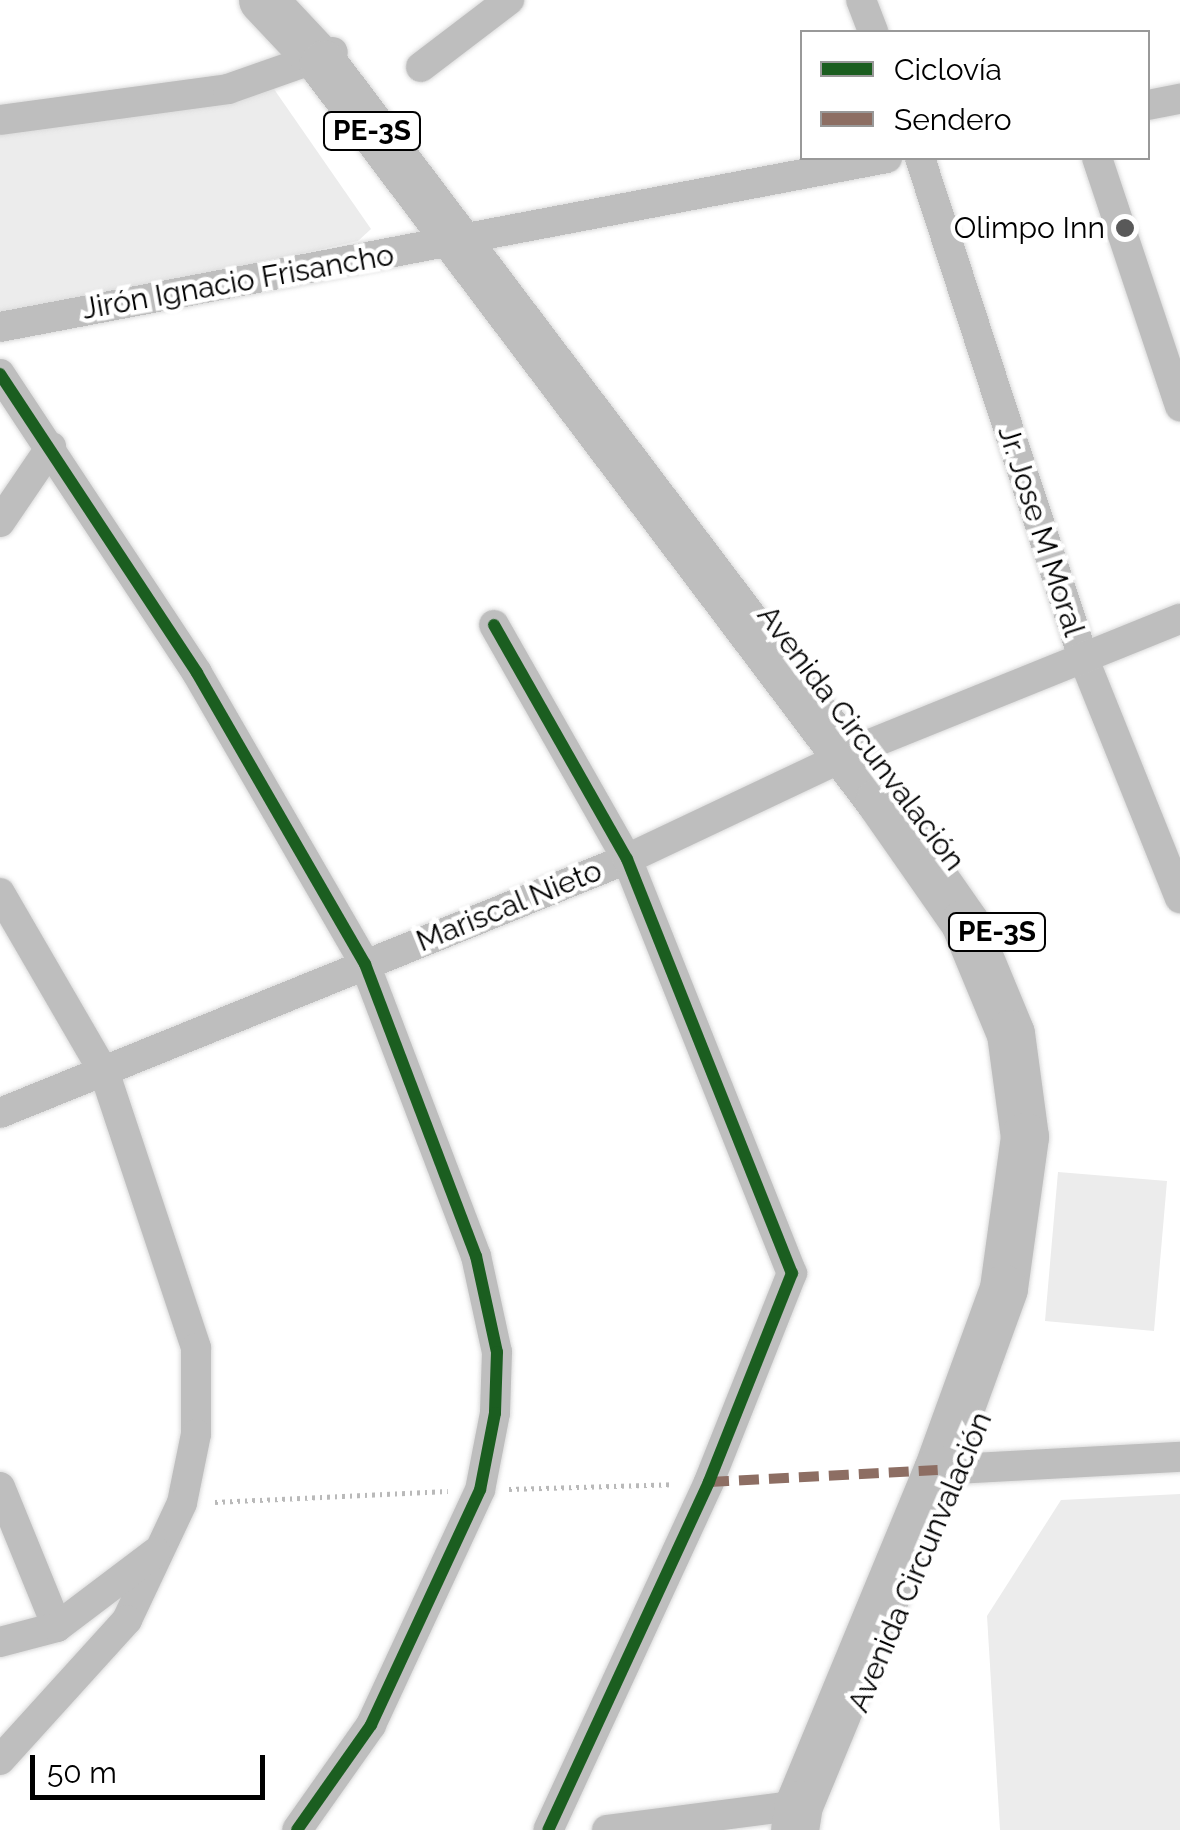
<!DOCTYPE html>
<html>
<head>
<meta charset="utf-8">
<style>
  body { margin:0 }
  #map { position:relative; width:1180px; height:1830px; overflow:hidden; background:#fff; font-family:Raleway,sans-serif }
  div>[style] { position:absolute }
  .green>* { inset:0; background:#ececec }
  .path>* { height:5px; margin-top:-2.5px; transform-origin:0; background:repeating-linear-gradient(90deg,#b9b9b9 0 2.5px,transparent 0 7.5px) }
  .roads { filter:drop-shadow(0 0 2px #dbdbdb) drop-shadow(0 0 2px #dbdbdb) }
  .minor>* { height:30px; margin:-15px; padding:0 15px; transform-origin:15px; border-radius:15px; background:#bebebe }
  .trunk>* { height:48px; margin:-24px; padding:0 24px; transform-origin:24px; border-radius:24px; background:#bebebe }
  .quiet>* { height:10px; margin-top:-5px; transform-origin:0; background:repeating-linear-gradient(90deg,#8d6e63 0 20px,transparent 0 30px) }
  .cycleway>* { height:12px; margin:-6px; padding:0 6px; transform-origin:6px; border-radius:6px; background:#1b5e20 }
  .dots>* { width:28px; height:28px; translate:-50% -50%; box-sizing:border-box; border:5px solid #fff; border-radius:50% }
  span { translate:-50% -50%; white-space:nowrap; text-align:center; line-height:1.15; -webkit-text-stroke:9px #fff; paint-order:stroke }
  .shield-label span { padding:2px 8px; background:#fff; border:2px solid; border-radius:8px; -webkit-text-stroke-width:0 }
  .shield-label { font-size:28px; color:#000; font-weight:700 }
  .poi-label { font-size:30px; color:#000 }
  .right { translate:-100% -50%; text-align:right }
  .street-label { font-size:30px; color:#000 }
  .legend { position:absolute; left:800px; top:30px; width:350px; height:130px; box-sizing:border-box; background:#fff; border:2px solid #999; margin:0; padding:12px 18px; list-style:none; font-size:30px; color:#000 }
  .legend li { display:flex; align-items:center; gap:20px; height:50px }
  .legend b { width:50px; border:2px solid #999 }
  .scale { position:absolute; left:30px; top:1755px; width:235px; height:45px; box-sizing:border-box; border:5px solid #000; border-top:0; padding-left:12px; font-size:30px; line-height:35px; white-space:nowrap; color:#000; -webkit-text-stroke:8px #fff; paint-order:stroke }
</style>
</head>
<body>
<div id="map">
  <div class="green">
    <div style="clip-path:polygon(267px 79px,371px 229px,358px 241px,0 322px,0 128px)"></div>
    <div style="clip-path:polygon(1058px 1172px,1167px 1181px,1154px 1331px,1045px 1321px)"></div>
    <div style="clip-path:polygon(1180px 1494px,1180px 1830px,1000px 1830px,987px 1616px,1061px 1500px)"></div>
  </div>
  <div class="path">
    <div style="left:509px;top:1489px;width:164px;rotate:-1.7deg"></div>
    <div style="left:215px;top:1502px;width:233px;rotate:-2.7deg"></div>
  </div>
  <div class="roads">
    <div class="minor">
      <div style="left:861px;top:0;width:34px;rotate:69deg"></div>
      <div style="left:421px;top:67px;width:111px;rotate:-37.3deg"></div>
      <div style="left:1148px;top:105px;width:33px;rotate:-11deg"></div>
      <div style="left:0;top:120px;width:230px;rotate:-7.7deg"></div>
      <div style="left:228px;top:89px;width:111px;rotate:-19.4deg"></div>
      <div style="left:920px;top:158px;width:525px;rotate:71.91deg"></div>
      <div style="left:1083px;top:657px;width:260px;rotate:68.1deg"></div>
      <div style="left:1097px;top:158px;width:262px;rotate:71.5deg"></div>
      <div style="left:0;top:327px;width:903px;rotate:-10.79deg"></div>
      <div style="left:0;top:374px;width:358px;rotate:56.6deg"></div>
      <div style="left:197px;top:673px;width:336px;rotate:60deg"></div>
      <div style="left:365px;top:964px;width:312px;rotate:69.2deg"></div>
      <div style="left:476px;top:1256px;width:98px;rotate:77.7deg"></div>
      <div style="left:497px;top:1352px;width:61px;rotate:91.9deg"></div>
      <div style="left:495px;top:1413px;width:78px;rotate:101deg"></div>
      <div style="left:480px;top:1490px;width:259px;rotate:114.9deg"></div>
      <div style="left:371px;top:1725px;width:128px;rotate:125.2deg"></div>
      <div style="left:0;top:522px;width:91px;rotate:-55.8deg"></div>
      <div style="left:494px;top:625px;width:269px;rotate:60.4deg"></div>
      <div style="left:627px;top:859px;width:446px;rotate:68.3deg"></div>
      <div style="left:792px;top:1273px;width:225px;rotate:111.7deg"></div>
      <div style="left:709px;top:1482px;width:383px;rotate:114.8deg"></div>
      <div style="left:0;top:893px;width:209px;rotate:59.9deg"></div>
      <div style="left:105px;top:1074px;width:289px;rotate:71.6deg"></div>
      <div style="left:196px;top:1348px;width:86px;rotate:90deg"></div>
      <div style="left:196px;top:1434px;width:70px;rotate:101.5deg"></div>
      <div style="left:182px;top:1503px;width:129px;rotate:115.2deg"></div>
      <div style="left:127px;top:1620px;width:189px;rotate:132.2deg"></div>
      <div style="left:0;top:1113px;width:676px;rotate:-22.05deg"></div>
      <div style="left:627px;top:859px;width:269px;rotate:-25.3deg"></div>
      <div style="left:870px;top:744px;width:334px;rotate:-22deg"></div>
      <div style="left:938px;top:1470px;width:242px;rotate:-3.1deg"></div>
      <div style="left:0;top:1487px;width:151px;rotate:67.8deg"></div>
      <div style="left:0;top:1642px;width:59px;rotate:-14.7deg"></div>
      <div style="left:57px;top:1627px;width:124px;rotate:-37.1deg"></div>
      <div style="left:607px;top:1830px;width:194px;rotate:-7.4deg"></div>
    </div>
    <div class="trunk">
      <div style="left:263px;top:0;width:89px;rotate:46.8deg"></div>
      <div style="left:324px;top:65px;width:922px;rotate:52.93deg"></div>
      <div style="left:880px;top:801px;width:149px;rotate:55.1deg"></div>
      <div style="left:965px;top:923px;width:120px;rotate:67.5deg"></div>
      <div style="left:1011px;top:1034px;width:104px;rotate:82.3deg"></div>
      <div style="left:1025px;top:1137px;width:153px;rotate:97.9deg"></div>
      <div style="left:1004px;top:1289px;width:193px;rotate:110deg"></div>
      <div style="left:938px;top:1470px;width:363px;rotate:112.5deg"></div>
      <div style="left:799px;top:1805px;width:25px;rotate:99deg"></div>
    </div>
  </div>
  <div class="quiet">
    <div style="left:709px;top:1482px;width:229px;rotate:-3deg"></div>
  </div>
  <div class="cycleway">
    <div style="left:0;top:374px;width:358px;rotate:56.6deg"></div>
    <div style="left:197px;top:673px;width:336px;rotate:60deg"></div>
    <div style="left:365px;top:964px;width:312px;rotate:69.2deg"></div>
    <div style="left:476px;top:1256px;width:98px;rotate:77.7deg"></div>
    <div style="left:497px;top:1352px;width:61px;rotate:91.9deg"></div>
    <div style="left:495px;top:1413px;width:78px;rotate:101deg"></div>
    <div style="left:480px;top:1490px;width:259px;rotate:114.9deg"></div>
    <div style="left:371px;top:1725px;width:128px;rotate:125.2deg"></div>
    <div style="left:494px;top:625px;width:269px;rotate:60.4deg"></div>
    <div style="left:627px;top:859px;width:446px;rotate:68.3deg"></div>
    <div style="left:792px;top:1273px;width:225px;rotate:111.7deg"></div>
    <div style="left:709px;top:1482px;width:383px;rotate:114.8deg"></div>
  </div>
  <div class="dots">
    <div style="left:1125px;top:228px;background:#595959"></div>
  </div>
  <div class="shield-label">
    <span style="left:372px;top:131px">PE-3S</span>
    <span style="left:997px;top:932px">PE-3S</span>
  </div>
  <div class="poi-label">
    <span class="right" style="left:1105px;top:228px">Olimpo Inn</span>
  </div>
  <div class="street-label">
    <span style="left:238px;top:282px;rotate:-10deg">Jirón Ignacio Frisancho</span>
    <span style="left:1041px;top:531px;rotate:72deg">Jr. Jose M Moral</span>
    <span style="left:861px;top:738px;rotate:53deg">Avenida Circunvalación</span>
    <span style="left:509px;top:906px;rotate:-22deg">Mariscal Nieto</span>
    <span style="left:920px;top:1562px;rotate:-67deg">Avenida Circunvalación</span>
  </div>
  <ul class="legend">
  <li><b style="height:12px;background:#1b5e20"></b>Ciclovía</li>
  <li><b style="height:12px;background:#8d6e63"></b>Sendero</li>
  </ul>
  <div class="scale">50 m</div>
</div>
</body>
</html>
